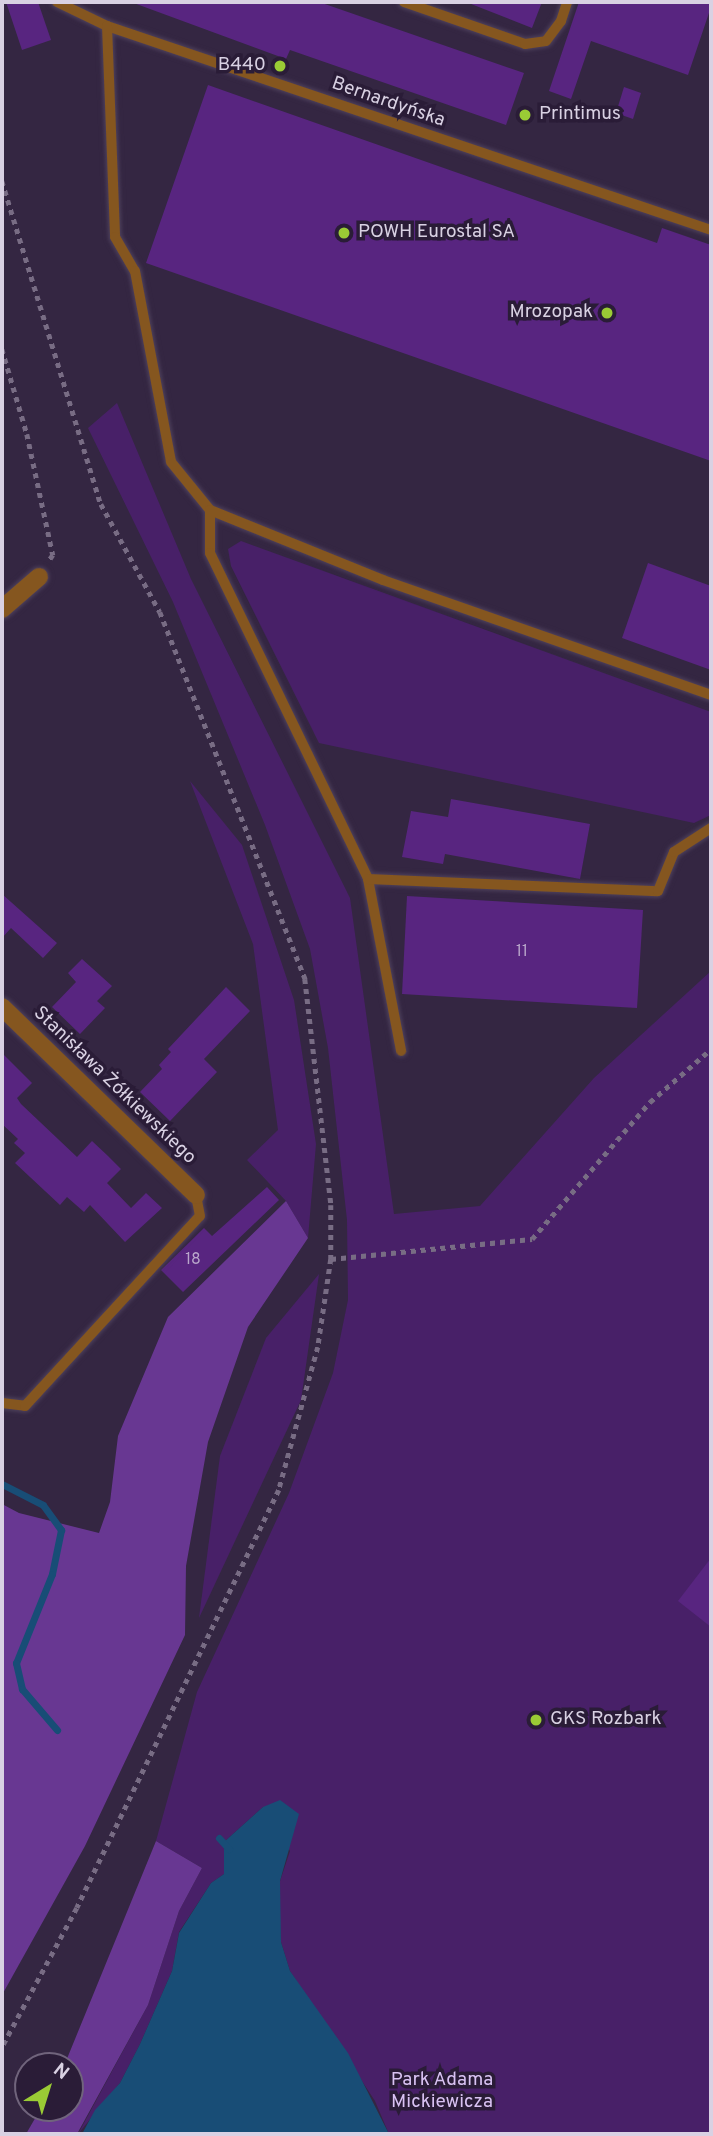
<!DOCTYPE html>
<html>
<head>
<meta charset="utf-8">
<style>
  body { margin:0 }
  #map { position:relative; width:713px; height:2136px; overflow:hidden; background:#342642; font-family:Overpass,sans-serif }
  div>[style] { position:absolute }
  .green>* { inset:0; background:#482068 }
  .forest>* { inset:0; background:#683792 }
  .water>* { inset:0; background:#184d76 }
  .stream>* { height:7px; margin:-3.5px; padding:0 3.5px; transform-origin:3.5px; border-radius:3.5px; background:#184d76 }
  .building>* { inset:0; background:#582580 }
  .path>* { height:4.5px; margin-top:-2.25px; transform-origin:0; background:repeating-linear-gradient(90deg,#786c84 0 5px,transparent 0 10px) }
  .roads { filter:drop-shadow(0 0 2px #4e415c) drop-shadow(0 0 2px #4e415c) }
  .lane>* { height:10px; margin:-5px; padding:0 5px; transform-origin:5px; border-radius:5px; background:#85561f }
  .street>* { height:18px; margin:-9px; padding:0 9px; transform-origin:9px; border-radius:9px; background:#85561f }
  .dots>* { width:19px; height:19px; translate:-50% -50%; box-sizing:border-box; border:4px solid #2a1c37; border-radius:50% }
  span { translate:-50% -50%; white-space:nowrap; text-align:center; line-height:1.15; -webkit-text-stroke:7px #2a1c37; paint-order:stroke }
  .number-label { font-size:16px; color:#b9a6ca }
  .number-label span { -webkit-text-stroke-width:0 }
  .poi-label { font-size:19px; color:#d9d1e3 }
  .right { translate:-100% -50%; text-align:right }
  .left { translate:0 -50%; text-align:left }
  .street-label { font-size:19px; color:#d9d1e3 }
  .park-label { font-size:19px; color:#d9c2f3 }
  .frame { position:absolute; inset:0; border:4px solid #d9d1e3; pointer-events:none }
  .north { position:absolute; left:14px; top:2052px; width:70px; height:70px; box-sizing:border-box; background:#2a1c37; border:2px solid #70647c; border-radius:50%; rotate:38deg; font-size:19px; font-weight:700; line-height:28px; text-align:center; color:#d9d1e3 }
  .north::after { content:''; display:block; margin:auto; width:24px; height:32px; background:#9acb35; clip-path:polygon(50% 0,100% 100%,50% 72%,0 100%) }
</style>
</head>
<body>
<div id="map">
  <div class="green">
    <div style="clip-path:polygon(117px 403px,191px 579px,350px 898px,394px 1214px,480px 1206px,594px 1078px,711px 971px,711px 2134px,389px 2134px,375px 2101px,290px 1971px,281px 1942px,279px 1907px,280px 1881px,290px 1851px,263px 1807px,224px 1842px,224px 1874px,211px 1883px,179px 1932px,172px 1971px,140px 2044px,120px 2083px,78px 2134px,148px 2005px,179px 1911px,202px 1868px,156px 1841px,197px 1692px,289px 1493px,333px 1373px,348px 1300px,347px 1220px,328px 1048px,310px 949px,265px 825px,173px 602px,88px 428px)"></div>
    <div style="clip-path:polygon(241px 541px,711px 712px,711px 815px,694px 823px,319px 743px,231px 566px,228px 549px)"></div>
    <div style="clip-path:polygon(190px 781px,242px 845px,294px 1000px,316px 1144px,308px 1238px,286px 1201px,247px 1160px,278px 1130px,253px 944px)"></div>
    <div style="clip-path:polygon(319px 1274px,301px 1400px,199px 1618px,220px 1456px,266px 1338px)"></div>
  </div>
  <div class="forest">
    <div style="clip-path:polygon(286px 1201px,308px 1238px,248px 1327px,208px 1442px,186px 1566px,185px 1635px,85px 1846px,2px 1995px,2px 1504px,19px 1513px,99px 1533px,110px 1502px,118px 1436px,168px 1317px)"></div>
    <div style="clip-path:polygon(156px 1841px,202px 1868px,179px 1911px,148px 2005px,77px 2134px,26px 2134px,41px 2108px,70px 2108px,70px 2066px,64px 2066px)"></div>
  </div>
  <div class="water">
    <div style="clip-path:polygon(280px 1800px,299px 1814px,280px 1881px,281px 1942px,290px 1971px,348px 2053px,389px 2134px,82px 2134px,95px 2110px,120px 2083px,140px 2044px,172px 1971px,179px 1933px,211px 1883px,224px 1874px,224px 1842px,263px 1807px)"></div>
  </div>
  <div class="stream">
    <div style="left:2px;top:1484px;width:46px;rotate:27.1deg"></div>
    <div style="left:43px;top:1505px;width:31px;rotate:54deg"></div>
    <div style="left:61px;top:1530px;width:45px;rotate:101.6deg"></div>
    <div style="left:52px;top:1574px;width:96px;rotate:112deg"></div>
    <div style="left:16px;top:1663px;width:27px;rotate:77deg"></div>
    <div style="left:22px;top:1689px;width:54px;rotate:49.5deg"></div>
    <div style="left:219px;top:1838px;width:15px;rotate:48deg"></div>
  </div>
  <div class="building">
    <div style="clip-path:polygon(6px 2px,38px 2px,51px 40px,22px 50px)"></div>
    <div style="clip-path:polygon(131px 2px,319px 2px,524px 73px,506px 125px,290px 50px,286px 59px)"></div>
    <div style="clip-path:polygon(466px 2px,542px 2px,532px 28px)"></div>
    <div style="clip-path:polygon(579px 2px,711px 2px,711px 7px,688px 75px,591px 41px,571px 99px,549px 91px)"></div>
    <div style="clip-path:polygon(208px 85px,657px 243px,662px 228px,711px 245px,711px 461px,146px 263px)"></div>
    <div style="clip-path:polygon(624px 87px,641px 93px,633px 119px,616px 113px)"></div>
    <div style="clip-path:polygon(648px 563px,711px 586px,711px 670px,622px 638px)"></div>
    <div style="clip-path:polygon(451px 799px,590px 824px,580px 879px,445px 854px,443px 864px,402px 857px,411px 811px,448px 817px)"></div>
    <div style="clip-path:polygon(2px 894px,57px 943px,43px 958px,11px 928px,2px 938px)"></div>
    <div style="clip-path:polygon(407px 896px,643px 910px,637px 1008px,402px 994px)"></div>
    <div style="clip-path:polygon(82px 959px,112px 986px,97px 1001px,105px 1008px,80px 1034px,52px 1007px,76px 982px,68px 973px)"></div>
    <div style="clip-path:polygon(226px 987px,250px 1011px,204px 1059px,217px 1072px,170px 1121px,140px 1092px,162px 1069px,159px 1065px,171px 1052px,168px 1049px)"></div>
    <div style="clip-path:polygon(2px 1053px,32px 1083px,17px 1098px,21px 1104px,77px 1157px,92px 1141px,108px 1156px,121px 1169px,107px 1183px,131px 1208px,146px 1193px,162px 1208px,125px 1242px,90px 1205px,84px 1212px,67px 1197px,60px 1205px,15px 1163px,25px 1153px,14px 1143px,18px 1139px,2px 1124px)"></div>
    <div style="clip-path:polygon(267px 1187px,279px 1200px,183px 1292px,161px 1270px,204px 1228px,212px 1236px)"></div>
    <div style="clip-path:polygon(711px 1558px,711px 1627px,678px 1601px)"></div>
  </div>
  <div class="path">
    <div style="left:2px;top:181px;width:338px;rotate:73deg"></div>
    <div style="left:101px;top:504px;width:123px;rotate:61.4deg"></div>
    <div style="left:160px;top:612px;width:395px;rotate:68.4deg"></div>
    <div style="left:305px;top:979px;width:227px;rotate:83.4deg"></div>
    <div style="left:331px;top:1205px;width:54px;rotate:90deg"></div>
    <div style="left:331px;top:1259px;width:89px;rotate:98.4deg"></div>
    <div style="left:318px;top:1347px;width:148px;rotate:105.3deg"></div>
    <div style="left:279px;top:1490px;width:464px;rotate:115.8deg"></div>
    <div style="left:77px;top:1908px;width:158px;rotate:118.3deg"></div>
    <div style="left:2px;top:349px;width:89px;rotate:73.6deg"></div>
    <div style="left:27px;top:434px;width:124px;rotate:77.9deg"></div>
    <div style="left:53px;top:555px;width:7px;rotate:124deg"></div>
    <div style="left:331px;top:1259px;width:202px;rotate:-5.7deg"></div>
    <div style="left:532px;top:1239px;width:181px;rotate:-49.3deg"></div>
    <div style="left:650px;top:1102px;width:81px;rotate:-41deg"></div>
  </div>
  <div class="roads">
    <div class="lane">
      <div style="left:57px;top:2px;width:55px;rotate:25.6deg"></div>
      <div style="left:107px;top:26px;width:638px;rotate:18.66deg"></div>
      <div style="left:404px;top:2px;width:128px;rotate:19.1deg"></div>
      <div style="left:525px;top:44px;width:21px;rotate:-8deg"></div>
      <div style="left:546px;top:41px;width:25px;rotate:-53deg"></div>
      <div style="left:561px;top:21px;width:20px;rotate:-72deg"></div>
      <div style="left:107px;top:26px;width:211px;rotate:87.8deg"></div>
      <div style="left:115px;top:237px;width:39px;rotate:60deg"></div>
      <div style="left:135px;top:271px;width:194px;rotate:79.3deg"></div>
      <div style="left:171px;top:462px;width:62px;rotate:50.9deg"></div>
      <div style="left:210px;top:510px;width:187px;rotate:22deg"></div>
      <div style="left:383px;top:580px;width:348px;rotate:19.3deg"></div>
      <div style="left:210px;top:510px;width:43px;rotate:90deg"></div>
      <div style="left:210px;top:553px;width:362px;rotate:64.1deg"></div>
      <div style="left:368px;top:879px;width:175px;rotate:79.1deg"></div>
      <div style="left:368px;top:879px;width:290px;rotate:2.4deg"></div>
      <div style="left:658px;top:891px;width:42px;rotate:-67.7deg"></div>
      <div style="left:674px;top:852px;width:44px;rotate:-33deg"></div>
      <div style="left:2px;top:1403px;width:23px;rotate:7deg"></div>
      <div style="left:25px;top:1406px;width:258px;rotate:-47.4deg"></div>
      <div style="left:200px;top:1216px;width:21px;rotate:-101deg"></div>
    </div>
    <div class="street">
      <div style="left:2px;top:609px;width:49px;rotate:-40.9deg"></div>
      <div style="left:2px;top:1007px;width:270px;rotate:44.1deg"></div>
    </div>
  </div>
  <div class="dots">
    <div style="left:280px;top:66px;background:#9acb35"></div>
    <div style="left:525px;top:115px;background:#9acb35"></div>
    <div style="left:344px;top:233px;background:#9acb35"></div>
    <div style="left:607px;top:313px;background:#9acb35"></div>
    <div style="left:536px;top:1720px;background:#9acb35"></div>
  </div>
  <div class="number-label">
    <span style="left:522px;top:952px">11</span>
    <span style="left:193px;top:1260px">18</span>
  </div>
  <div class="poi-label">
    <span class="right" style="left:266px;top:66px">B440</span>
    <span class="left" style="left:539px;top:115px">Printimus</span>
    <span class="left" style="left:358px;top:233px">POWH Eurostal SA</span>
    <span class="right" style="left:593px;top:313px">Mrozopak</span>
    <span class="left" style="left:550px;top:1720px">GKS Rozbark</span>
  </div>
  <div class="street-label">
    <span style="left:388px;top:103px;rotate:19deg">Bernardyńska</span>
    <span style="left:114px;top:1086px;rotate:44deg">Stanisława Żółkiewskiego</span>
  </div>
  <div class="park-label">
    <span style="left:442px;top:2092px">Park Adama<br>Mickiewicza</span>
  </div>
  <div class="frame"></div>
  <div class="north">N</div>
</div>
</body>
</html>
